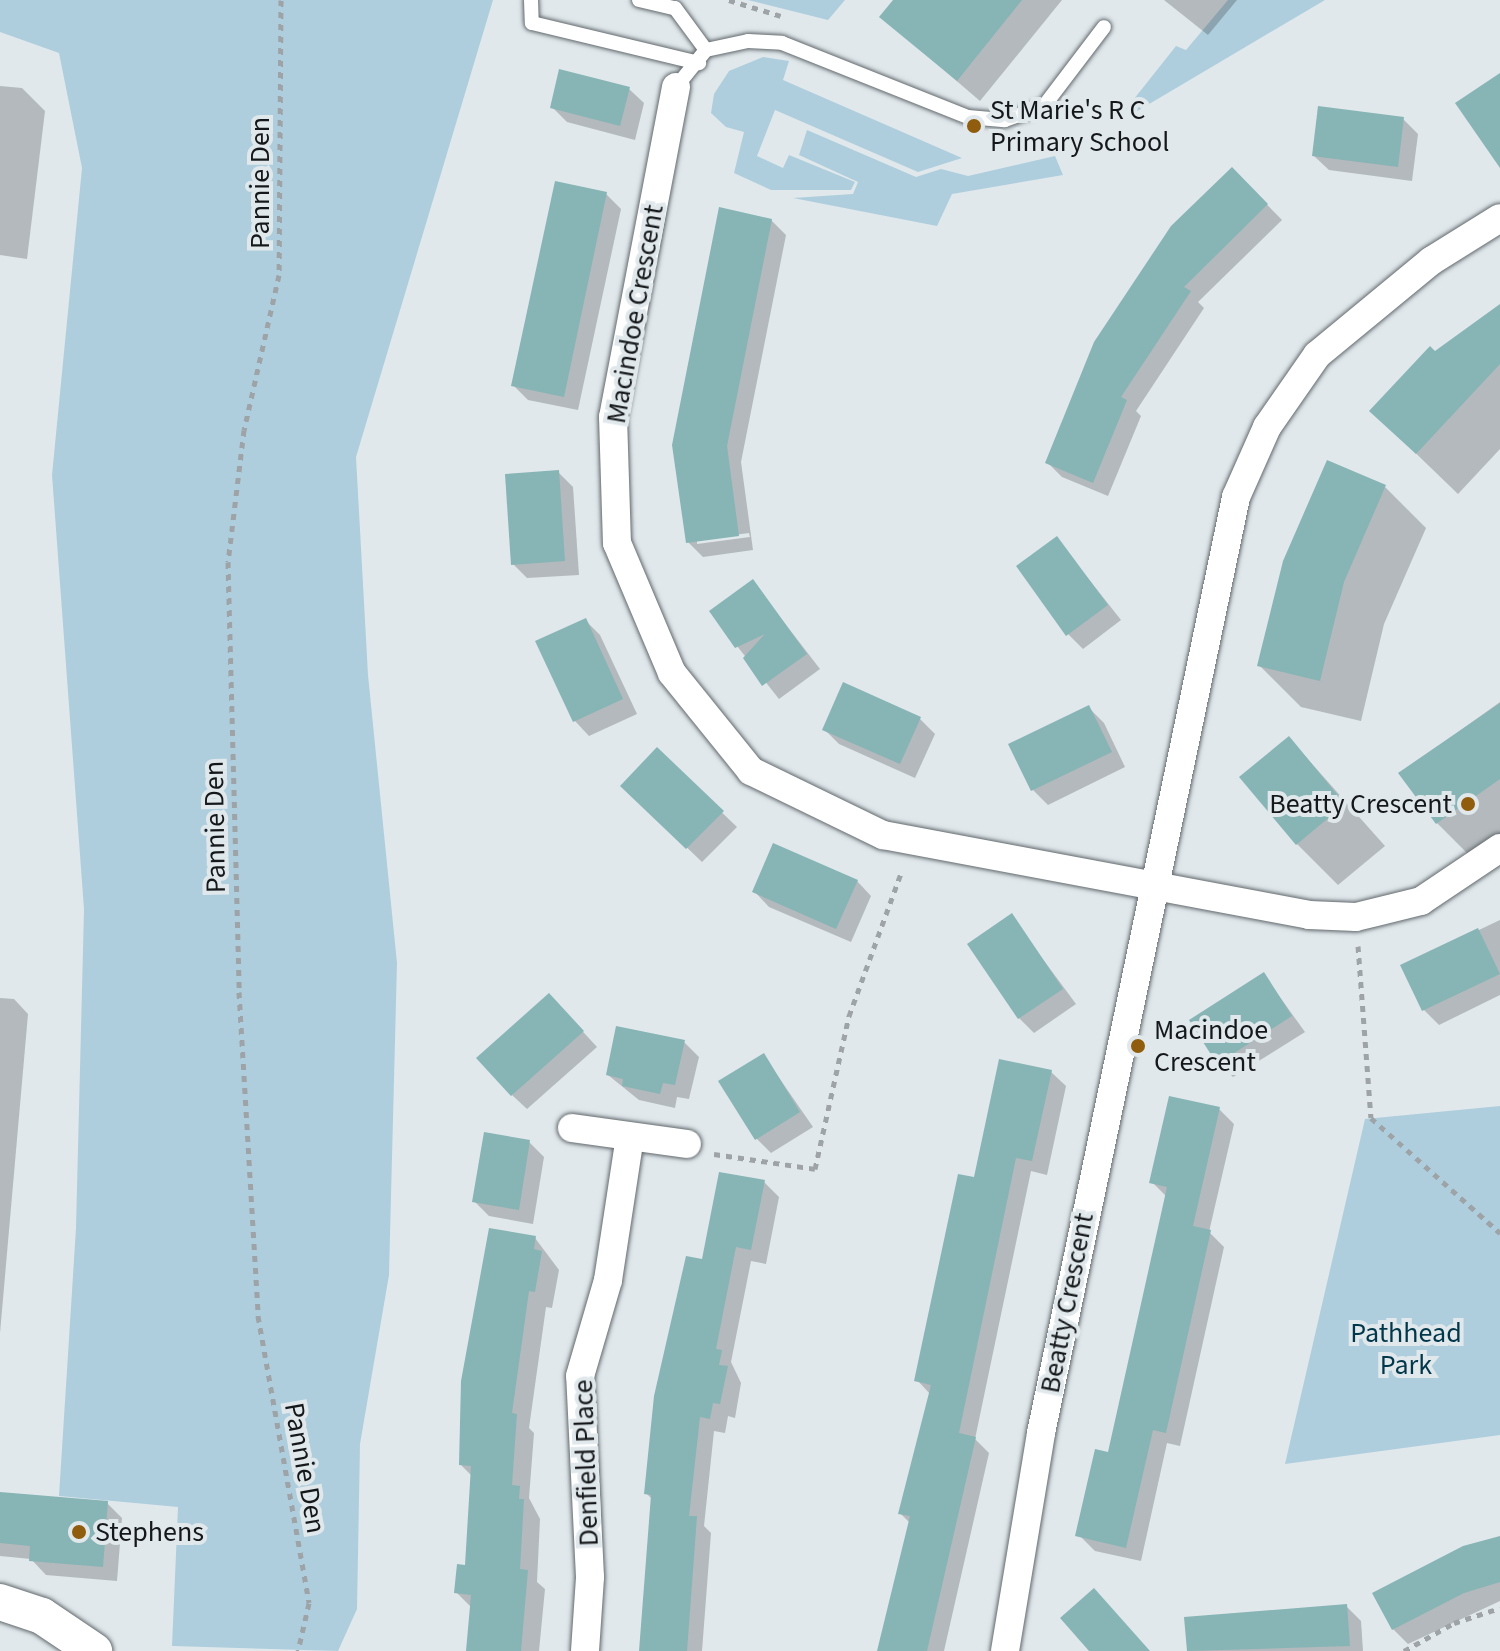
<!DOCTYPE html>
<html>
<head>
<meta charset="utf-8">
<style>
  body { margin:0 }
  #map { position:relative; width:1500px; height:1651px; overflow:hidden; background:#e0e8ec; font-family:"Source Sans 3",sans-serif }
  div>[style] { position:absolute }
  .green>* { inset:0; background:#aecedd }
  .shadow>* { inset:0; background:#0003 }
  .building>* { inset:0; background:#87b4b5 }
  .path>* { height:5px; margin-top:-2.5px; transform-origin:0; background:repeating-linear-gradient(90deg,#9da3a6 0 6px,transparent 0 12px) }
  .roads { filter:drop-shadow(0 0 2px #62696d) drop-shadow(0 0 2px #62696d) }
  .service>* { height:14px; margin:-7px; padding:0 7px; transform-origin:7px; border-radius:7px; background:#fff }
  .minor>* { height:28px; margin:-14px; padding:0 14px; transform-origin:14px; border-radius:14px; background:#fff }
  .tertiary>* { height:36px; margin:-18px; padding:0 18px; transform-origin:18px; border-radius:18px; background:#fff }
  .dots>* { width:22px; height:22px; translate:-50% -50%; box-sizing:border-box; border:4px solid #e0e8ec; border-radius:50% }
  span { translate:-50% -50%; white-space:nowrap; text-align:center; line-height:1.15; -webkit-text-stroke:8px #e0e8ec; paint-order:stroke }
  .poi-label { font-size:28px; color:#15181a }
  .left { translate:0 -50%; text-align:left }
  .right { translate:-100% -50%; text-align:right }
  .street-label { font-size:28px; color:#15181a }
  .park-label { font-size:28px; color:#00374b }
</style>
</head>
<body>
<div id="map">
  <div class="green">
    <div style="clip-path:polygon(0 0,493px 0,356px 457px,368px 675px,397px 963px,389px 1275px,360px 1444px,357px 1609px,338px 1651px,172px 1646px,178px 1507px,59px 1496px,76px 1228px,84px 909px,52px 475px,82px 168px,59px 53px,0 32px)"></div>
    <div style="clip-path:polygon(748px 0,845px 0,828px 20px)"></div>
    <div style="clip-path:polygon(1228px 0,1325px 0,1134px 113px,1126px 109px,1176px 46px,1186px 50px)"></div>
    <div style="clip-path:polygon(763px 57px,789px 61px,783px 80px,962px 158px,918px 172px,775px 110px,757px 156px,783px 168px,789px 155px,855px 182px,851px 190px,771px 190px,734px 173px,744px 132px,726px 127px,711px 113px,714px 94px,729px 71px)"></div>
    <div style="clip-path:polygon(807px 130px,916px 177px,941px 169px,968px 176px,1055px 156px,1063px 175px,952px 194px,937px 226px,793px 198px,853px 194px,858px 182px,799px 155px)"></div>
    <div style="clip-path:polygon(1500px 1106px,1500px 1435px,1285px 1464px,1365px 1119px)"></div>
  </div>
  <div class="shadow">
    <div style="clip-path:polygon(896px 0,1062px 0,980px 101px,882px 17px)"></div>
    <div style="clip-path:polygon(1164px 0,1237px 0,1208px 35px)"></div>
    <div style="clip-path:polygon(0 86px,22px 88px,45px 111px,27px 259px,0 255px)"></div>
    <div style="clip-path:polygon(629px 89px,644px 103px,635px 140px,567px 122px,552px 107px)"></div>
    <div style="clip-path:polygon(1403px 119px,1418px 134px,1412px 181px,1329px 170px,1314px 156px)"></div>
    <div style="clip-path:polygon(1232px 169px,1282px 220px,1198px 302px,1204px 308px,1136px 411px,1141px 416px,1108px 496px,1062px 477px,1047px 462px)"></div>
    <div style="clip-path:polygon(606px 194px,621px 209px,578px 410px,528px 400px,513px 385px)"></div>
    <div style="clip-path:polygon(evenodd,771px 220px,786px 235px,741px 462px,753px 550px,703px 557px,688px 542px,771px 220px,749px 533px,750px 537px,697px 544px,697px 540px,749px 533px)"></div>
    <div style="clip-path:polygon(1500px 307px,1500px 449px,1458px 494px,1372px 411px,1435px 353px)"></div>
    <div style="clip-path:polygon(558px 472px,573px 487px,579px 575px,527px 578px,513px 564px)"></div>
    <div style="clip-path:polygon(1385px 487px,1426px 528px,1384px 624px,1361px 721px,1301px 707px,1260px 666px)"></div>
    <div style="clip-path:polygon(1057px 539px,1121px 620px,1083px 649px,1068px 634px)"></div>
    <div style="clip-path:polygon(753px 582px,820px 669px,779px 699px,737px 646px)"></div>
    <div style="clip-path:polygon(585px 620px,600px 635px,637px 714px,589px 736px,575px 721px)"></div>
    <div style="clip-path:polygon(1500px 702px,1500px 849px,1478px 864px,1437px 823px,1401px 773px)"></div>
    <div style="clip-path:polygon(1089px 708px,1104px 723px,1125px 767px,1048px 805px,1033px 790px)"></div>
    <div style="clip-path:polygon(920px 719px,935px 734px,915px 778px,839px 744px,825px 730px)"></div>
    <div style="clip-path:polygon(1289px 738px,1385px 846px,1338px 885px,1297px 844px)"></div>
    <div style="clip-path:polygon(657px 750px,737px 827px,702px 862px,623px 786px)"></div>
    <div style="clip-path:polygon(857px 881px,871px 896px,851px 942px,769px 907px,755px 892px)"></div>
    <div style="clip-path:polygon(1011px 916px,1076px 1004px,1034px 1033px,1019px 1018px)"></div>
    <div style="clip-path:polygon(1500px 920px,1500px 995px,1439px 1025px,1424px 1010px,1403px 966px)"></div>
    <div style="clip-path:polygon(1264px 975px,1305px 1032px,1233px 1077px,1218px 1063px)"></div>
    <div style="clip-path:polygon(0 998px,14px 999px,28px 1014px,0 1333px)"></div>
    <div style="clip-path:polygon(563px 1010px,597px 1047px,527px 1109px,512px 1095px)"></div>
    <div style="clip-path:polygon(684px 1042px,699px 1057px,689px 1099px,677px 1097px,675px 1108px,639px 1100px,608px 1075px)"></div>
    <div style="clip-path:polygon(764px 1056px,813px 1127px,771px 1153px,756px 1138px)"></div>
    <div style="clip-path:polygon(1051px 1072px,1066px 1086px,1047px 1175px,1031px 1171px,975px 1439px,989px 1453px,944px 1651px,879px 1651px,911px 1524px,900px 1513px,931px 1395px,917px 1380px,976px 1179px)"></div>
    <div style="clip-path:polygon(1219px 1109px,1234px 1124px,1209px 1232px,1224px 1247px,1180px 1446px,1167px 1443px,1141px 1561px,1095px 1551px,1080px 1536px,1109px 1454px,1167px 1197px,1152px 1182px)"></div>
    <div style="clip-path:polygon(529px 1142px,544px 1157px,533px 1224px,489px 1216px,474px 1201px)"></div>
    <div style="clip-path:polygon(764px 1182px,779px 1197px,766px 1264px,751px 1261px,731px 1362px,741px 1383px,735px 1418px,728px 1416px,725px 1433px,714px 1431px,704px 1526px,711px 1533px,702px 1651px,641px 1651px,653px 1500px,646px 1493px,703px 1262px)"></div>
    <div style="clip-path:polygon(535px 1238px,559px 1270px,552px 1308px,546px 1307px,529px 1428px,534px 1433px,529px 1498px,540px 1519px,537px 1582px,545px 1589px,539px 1651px,468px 1651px,472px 1608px,456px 1592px,467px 1567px,473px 1477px,461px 1465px)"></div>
    <div style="clip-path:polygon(0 1494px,107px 1503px,122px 1518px,117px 1581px,46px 1575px,31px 1559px,0 1556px)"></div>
    <div style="clip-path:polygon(1500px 1538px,1500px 1601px,1408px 1644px,1393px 1629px)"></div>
    <div style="clip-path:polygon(1346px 1606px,1361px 1621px,1363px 1651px,1189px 1651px,1187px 1619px)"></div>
  </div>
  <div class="building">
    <div style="clip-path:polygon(893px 0,1022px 0,957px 81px,879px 17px)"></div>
    <div style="clip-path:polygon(559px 69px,630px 87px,620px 126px,550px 108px)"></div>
    <div style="clip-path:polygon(1500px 73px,1500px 168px,1455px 103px)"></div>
    <div style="clip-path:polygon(1318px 106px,1404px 117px,1398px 167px,1312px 156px)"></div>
    <div style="clip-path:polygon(1232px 167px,1268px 204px,1184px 287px,1191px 291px,1121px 397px,1127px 400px,1093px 483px,1045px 463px,1094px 342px,1171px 226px)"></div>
    <div style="clip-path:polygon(555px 181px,607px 192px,564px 397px,511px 386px)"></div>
    <div style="clip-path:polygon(719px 207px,772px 219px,727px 446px,739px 536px,686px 543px,672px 445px)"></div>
    <div style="clip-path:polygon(1500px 304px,1500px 364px,1416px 454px,1369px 411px,1430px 346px,1435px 351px)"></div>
    <div style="clip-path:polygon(1327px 460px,1386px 485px,1344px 582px,1320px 681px,1257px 666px,1283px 561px)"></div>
    <div style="clip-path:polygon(559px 470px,565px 561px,511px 565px,505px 474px)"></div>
    <div style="clip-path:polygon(1057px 536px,1108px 605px,1066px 636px,1016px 566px)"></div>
    <div style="clip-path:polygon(753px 579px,807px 654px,762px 686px,743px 658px,765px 634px,735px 648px,709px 611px)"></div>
    <div style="clip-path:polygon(586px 618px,623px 699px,573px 722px,535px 641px)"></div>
    <div style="clip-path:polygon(843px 682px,921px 717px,900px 764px,822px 730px)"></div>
    <div style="clip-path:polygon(1500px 703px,1500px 779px,1436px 824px,1398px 773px)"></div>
    <div style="clip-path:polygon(1089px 705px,1112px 752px,1031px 791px,1008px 744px)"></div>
    <div style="clip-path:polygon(1289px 736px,1345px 804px,1296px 845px,1239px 777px)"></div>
    <div style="clip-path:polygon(657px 747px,724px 811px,686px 849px,620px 786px)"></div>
    <div style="clip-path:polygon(773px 843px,858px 880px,836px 929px,752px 892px)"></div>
    <div style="clip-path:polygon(1012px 913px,1063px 989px,1018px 1019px,967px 944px)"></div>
    <div style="clip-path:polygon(1478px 928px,1500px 974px,1422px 1011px,1400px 965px)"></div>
    <div style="clip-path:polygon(1264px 972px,1292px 1016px,1217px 1064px,1189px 1020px)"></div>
    <div style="clip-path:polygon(549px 993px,584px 1031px,511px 1096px,476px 1058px)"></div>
    <div style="clip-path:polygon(616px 1026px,685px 1040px,675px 1085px,663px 1083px,660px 1094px,622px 1086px,623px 1079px,606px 1075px)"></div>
    <div style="clip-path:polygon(764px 1053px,800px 1112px,755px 1140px,718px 1081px)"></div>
    <div style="clip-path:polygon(999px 1059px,1052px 1070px,1032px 1161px,1016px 1158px,959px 1433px,976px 1437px,927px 1651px,877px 1651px,910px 1516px,898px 1514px,931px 1385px,914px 1381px,958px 1174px,974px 1177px)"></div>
    <div style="clip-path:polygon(1169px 1096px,1220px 1107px,1193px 1226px,1211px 1230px,1166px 1433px,1153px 1430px,1126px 1548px,1075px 1536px,1095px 1449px,1108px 1452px,1167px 1187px,1149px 1183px)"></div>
    <div style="clip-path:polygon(484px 1132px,530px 1140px,519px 1210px,472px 1202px)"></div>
    <div style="clip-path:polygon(719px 1172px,765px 1180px,751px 1250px,736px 1247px,716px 1349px,722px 1350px,719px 1365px,728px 1366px,720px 1404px,713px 1403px,710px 1419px,700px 1417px,689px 1516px,697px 1516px,687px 1651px,639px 1651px,651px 1495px,644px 1494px,654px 1396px,686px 1256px,702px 1259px)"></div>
    <div style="clip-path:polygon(489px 1228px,536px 1236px,534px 1249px,542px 1251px,535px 1292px,529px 1291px,512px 1413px,517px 1414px,512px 1485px,520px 1486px,519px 1499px,524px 1499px,520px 1569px,528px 1570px,521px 1651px,466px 1651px,471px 1595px,454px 1593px,457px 1564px,465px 1565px,471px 1466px,459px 1465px,461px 1381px)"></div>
    <div style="clip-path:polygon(0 1492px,108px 1501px,103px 1567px,29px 1561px,30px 1546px,0 1543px)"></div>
    <div style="clip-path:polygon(1500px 1536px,1500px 1582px,1464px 1593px,1392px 1630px,1372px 1593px,1463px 1546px)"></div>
    <div style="clip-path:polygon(1094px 1588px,1150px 1651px,1089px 1651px,1060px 1618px)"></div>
    <div style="clip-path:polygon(1347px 1604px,1350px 1646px,1187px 1651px,1184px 1617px)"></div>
  </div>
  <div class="path">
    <div style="left:281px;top:0;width:275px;rotate:90.4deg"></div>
    <div style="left:279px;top:275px;width:159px;rotate:102.7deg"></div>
    <div style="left:244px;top:430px;width:133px;rotate:96.9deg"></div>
    <div style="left:228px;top:562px;width:430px;rotate:88.5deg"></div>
    <div style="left:239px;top:992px;width:325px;rotate:86.6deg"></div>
    <div style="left:258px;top:1316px;width:291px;rotate:79.9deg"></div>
    <div style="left:309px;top:1603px;width:49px;rotate:102.9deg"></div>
    <div style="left:729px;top:0;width:54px;rotate:17.1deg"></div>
    <div style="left:1358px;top:946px;width:172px;rotate:85.7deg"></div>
    <div style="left:1371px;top:1118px;width:173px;rotate:41.7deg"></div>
    <div style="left:714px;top:1154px;width:102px;rotate:8.4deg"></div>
    <div style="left:815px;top:1169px;width:157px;rotate:-77.5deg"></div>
    <div style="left:849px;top:1016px;width:155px;rotate:-70deg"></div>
    <div style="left:1404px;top:1651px;width:57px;rotate:-29.2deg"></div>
    <div style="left:1454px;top:1623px;width:48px;rotate:-18.1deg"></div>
  </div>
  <div class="roads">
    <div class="service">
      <div style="left:531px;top:0;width:23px;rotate:88deg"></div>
      <div style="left:532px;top:23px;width:172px;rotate:13.5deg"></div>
      <div style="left:639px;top:0;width:37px;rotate:13deg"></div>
      <div style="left:675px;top:8px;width:52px;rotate:53.6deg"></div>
      <div style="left:676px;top:87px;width:48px;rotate:-51deg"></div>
      <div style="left:706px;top:50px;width:43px;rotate:-12.1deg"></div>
      <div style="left:748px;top:41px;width:34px;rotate:3deg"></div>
      <div style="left:782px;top:43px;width:200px;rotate:21.7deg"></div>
      <div style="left:968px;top:117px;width:37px;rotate:5deg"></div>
      <div style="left:1005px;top:120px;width:41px;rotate:-19.7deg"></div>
      <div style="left:1044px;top:106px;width:99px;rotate:-52.8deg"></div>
    </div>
    <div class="minor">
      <div style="left:676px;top:87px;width:336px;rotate:100.8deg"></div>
      <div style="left:613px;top:417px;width:126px;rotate:88.2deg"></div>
      <div style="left:617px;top:543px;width:141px;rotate:67.1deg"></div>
      <div style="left:672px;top:673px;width:126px;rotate:51.1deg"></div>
      <div style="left:751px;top:771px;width:147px;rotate:25.9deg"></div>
      <div style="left:883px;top:835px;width:433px;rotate:10.6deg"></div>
      <div style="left:1309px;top:915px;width:47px;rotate:2.4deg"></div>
      <div style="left:1356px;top:917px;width:67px;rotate:-13.8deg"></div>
      <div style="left:1421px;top:901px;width:95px;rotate:-33.9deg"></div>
      <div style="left:572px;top:1128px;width:116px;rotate:7.9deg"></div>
      <div style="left:585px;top:1651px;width:74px;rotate:-86.1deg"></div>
      <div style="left:590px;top:1577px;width:201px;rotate:-92.8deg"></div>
      <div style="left:580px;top:1376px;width:100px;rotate:-73.7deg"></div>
      <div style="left:608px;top:1280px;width:145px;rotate:-81.3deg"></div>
      <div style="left:1005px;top:1651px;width:221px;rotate:-80.6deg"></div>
      <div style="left:1041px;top:1433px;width:956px;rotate:-78.23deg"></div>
      <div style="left:1236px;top:497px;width:77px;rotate:-66.1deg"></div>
      <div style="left:1267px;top:427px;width:88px;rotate:-55.2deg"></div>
      <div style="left:1317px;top:355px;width:148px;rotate:-39.5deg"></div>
      <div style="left:1431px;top:261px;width:81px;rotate:-31.9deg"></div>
    </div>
    <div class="tertiary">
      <div style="left:0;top:1602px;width:44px;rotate:18.4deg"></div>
      <div style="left:42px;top:1616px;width:63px;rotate:33.9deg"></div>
    </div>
  </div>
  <div class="dots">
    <div style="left:974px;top:126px;background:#905c0d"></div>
    <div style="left:1468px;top:804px;background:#905c0d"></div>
    <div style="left:1138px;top:1046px;background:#905c0d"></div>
    <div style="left:79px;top:1532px;background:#905c0d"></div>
  </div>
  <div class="poi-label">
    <span class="left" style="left:990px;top:126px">St Marie's R C<br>Primary School</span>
    <span class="right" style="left:1452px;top:804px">Beatty Crescent</span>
    <span class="left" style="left:1154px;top:1046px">Macindoe<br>Crescent</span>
    <span class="left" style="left:95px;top:1532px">Stephens</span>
  </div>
  <div class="street-label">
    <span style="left:260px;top:183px;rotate:-90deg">Pannie Den</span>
    <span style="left:635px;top:314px;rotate:-80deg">Macindoe Crescent</span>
    <span style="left:215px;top:827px;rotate:-91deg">Pannie Den</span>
    <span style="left:1067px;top:1303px;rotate:-79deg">Beatty Crescent</span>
    <span style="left:586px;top:1463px;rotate:-92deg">Denfield Place</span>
    <span style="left:305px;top:1468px;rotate:80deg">Pannie Den</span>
  </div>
  <div class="park-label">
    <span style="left:1406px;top:1349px">Pathhead<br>Park</span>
  </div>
</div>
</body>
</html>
